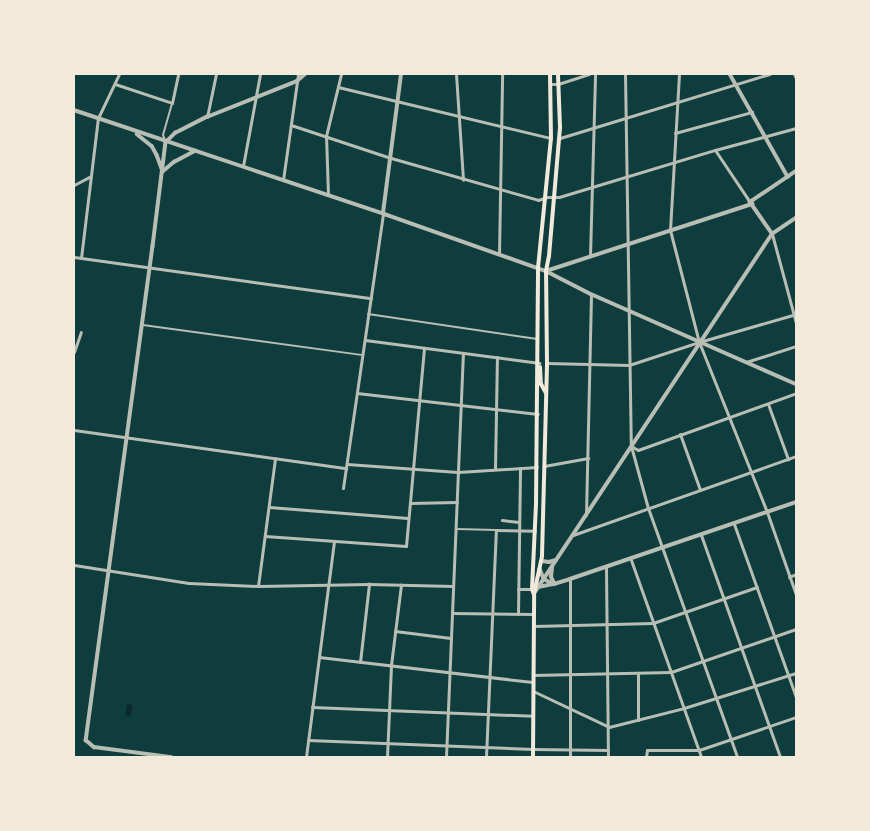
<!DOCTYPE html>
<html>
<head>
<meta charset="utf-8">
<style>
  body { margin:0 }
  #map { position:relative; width:870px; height:831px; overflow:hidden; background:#0f3d3e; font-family:Poppins,sans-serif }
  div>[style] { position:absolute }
  .water>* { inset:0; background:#0a2a2b }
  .pedestrian>* { height:2px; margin:-1px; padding:0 1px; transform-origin:1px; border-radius:1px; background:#b8beb3 }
  .minor>* { height:3px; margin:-1.5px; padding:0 1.5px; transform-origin:1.5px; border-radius:1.5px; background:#b8beb3 }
  .tertiary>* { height:3.5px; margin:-1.75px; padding:0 1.75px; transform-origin:1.75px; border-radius:1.75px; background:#b8beb3 }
  .secondary>* { height:4px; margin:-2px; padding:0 2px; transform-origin:2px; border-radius:2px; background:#f1e9da }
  span { translate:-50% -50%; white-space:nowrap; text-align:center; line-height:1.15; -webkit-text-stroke:3.5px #f1e9da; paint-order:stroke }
  .frame { position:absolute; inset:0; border:75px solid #f1e9da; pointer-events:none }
</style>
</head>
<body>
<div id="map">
  <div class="water">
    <div style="clip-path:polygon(127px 704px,133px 705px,130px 717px,125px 716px)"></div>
  </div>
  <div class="pedestrian">
    <div style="left:165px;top:140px;width:5px;rotate:-112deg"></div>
    <div style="left:163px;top:135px;width:33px;rotate:-74deg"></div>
    <div style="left:368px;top:314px;width:171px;rotate:8.4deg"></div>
    <div style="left:143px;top:325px;width:222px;rotate:7.8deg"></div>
    <div style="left:456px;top:529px;width:40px;rotate:1.4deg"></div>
  </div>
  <div class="minor">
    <div style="left:456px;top:74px;width:106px;rotate:86.2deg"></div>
    <div style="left:625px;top:74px;width:372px;rotate:89.1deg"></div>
    <div style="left:631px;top:446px;width:64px;rotate:74.7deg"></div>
    <div style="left:648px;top:508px;width:264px;rotate:70.3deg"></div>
    <div style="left:679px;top:74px;width:156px;rotate:93.3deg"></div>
    <div style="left:670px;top:230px;width:116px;rotate:75.5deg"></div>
    <div style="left:699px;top:342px;width:183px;rotate:68.2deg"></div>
    <div style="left:767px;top:512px;width:88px;rotate:70.7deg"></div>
    <div style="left:794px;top:74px;width:4px;rotate:63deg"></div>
    <div style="left:115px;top:84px;width:60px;rotate:18.4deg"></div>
    <div style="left:172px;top:103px;width:30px;rotate:-78deg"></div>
    <div style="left:551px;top:84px;width:7px"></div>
    <div style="left:558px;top:84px;width:33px;rotate:-18deg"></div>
    <div style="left:338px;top:87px;width:219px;rotate:13.5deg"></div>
    <div style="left:207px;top:117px;width:44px;rotate:-78.2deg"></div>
    <div style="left:291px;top:125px;width:105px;rotate:18.3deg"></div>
    <div style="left:391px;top:158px;width:153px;rotate:15.9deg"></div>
    <div style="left:538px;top:200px;width:9px;rotate:-18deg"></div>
    <div style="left:547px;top:197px;width:12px"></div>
    <div style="left:559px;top:197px;width:163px;rotate:-16.8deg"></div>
    <div style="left:715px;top:150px;width:84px;rotate:-15.2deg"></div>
    <div style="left:675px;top:133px;width:80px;rotate:-15.3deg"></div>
    <div style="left:560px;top:138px;width:219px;rotate:-17deg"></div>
    <div style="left:715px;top:150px;width:63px;rotate:56.1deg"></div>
    <div style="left:243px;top:166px;width:94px;rotate:-79.5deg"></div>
    <div style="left:283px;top:180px;width:107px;rotate:-81.9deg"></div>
    <div style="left:74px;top:185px;width:19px;rotate:-28deg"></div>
    <div style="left:328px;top:195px;width:59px;rotate:-91.9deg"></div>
    <div style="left:326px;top:136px;width:64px;rotate:-76.4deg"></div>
    <div style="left:772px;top:234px;width:92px;rotate:74.9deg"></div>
    <div style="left:499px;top:254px;width:180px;rotate:-89deg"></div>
    <div style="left:590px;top:256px;width:182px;rotate:-88.4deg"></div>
    <div style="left:74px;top:257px;width:300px;rotate:7.9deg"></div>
    <div style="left:81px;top:258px;width:141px;rotate:-83.1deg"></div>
    <div style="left:98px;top:118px;width:49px;rotate:-64.5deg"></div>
    <div style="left:365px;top:340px;width:176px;rotate:7.5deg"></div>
    <div style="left:74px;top:352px;width:21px;rotate:-71deg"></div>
    <div style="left:746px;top:362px;width:52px;rotate:-17.7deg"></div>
    <div style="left:547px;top:363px;width:82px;rotate:1.4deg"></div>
    <div style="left:629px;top:365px;width:74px;rotate:-18.2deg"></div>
    <div style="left:699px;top:342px;width:101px;rotate:-16.1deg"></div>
    <div style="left:357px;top:393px;width:182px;rotate:6.6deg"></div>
    <div style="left:768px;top:404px;width:59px;rotate:70deg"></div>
    <div style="left:74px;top:430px;width:275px;rotate:8deg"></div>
    <div style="left:680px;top:434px;width:59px;rotate:70.3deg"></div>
    <div style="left:631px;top:446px;width:8px;rotate:30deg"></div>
    <div style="left:638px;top:450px;width:168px;rotate:-19.8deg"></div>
    <div style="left:347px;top:464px;width:111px;rotate:4.1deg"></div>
    <div style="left:458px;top:472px;width:79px;rotate:-3.6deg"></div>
    <div style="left:544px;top:466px;width:45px;rotate:-10.3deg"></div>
    <div style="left:495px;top:469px;width:112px;rotate:-89deg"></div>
    <div style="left:343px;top:488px;width:278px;rotate:-81.7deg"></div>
    <div style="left:410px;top:503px;width:47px;rotate:-1.2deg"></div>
    <div style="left:269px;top:507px;width:139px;rotate:4.5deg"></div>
    <div style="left:586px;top:515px;width:221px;rotate:-88.7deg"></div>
    <div style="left:502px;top:520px;width:17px;rotate:7deg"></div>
    <div style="left:734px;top:524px;width:184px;rotate:70.3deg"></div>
    <div style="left:573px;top:535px;width:237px;rotate:-19.5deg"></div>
    <div style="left:701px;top:535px;width:236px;rotate:70.4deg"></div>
    <div style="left:265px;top:536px;width:141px;rotate:4.1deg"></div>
    <div style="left:406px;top:546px;width:199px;rotate:-84.8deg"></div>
    <div style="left:631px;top:560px;width:209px;rotate:70.4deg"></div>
    <div style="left:74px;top:565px;width:116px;rotate:8.9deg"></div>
    <div style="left:189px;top:583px;width:69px;rotate:2.5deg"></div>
    <div style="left:258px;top:586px;width:111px;rotate:-1deg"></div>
    <div style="left:369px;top:584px;width:84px;rotate:1.4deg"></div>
    <div style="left:606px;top:568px;width:189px;rotate:89.4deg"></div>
    <div style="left:789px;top:577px;width:8px;rotate:-23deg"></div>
    <div style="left:570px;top:579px;width:178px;rotate:90deg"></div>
    <div style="left:258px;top:586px;width:129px;rotate:-82.4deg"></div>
    <div style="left:518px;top:589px;width:14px"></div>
    <div style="left:452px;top:613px;width:82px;rotate:0.7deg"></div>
    <div style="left:518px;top:614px;width:146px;rotate:-89.2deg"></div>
    <div style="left:534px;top:626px;width:119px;rotate:-1.4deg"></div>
    <div style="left:653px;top:623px;width:110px;rotate:-19.1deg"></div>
    <div style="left:395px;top:631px;width:56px;rotate:7.1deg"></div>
    <div style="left:319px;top:657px;width:215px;rotate:6.7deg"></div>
    <div style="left:360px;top:662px;width:79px;rotate:-83.4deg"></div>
    <div style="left:533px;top:675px;width:138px;rotate:-1.2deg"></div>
    <div style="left:671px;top:672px;width:132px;rotate:-19deg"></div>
    <div style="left:533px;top:691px;width:84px;rotate:25.3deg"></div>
    <div style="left:609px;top:727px;width:77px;rotate:-14.2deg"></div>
    <div style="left:684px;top:708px;width:117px;rotate:-17.4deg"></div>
    <div style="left:312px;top:707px;width:221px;rotate:2.3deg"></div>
    <div style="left:638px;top:720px;width:46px;rotate:-90deg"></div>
    <div style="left:308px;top:740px;width:225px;rotate:2.3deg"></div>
    <div style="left:533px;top:749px;width:75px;rotate:0.8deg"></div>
    <div style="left:306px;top:757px;width:218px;rotate:-82.6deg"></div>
    <div style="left:387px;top:757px;width:92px;rotate:-87.5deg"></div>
    <div style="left:391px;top:665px;width:81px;rotate:-82.9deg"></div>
    <div style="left:446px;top:757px;width:404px;rotate:-87.6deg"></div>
    <div style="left:486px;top:757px;width:227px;rotate:-87.5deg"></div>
    <div style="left:496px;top:530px;width:39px;rotate:1deg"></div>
    <div style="left:646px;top:757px;width:7px;rotate:-82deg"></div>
    <div style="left:647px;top:750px;width:52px"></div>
    <div style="left:699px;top:750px;width:102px;rotate:-18.8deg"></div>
  </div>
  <div class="tertiary">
    <div style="left:730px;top:74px;width:118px;rotate:60.6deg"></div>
    <div style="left:74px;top:110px;width:330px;rotate:18.5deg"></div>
    <div style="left:387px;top:215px;width:169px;rotate:19.4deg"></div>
    <div style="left:546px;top:271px;width:51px;rotate:27.1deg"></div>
    <div style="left:591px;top:294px;width:224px;rotate:23.7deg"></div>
    <div style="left:137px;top:134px;width:19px;rotate:39deg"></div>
    <div style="left:152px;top:146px;width:10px;rotate:61deg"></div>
    <div style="left:157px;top:155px;width:15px;rotate:70deg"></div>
    <div style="left:166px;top:142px;width:105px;rotate:97.1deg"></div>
    <div style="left:153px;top:246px;width:499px;rotate:97.7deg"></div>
    <div style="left:86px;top:740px;width:11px;rotate:41deg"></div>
    <div style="left:94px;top:747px;width:78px;rotate:7.4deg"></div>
    <div style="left:166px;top:142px;width:13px;rotate:-45deg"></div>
    <div style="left:175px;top:133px;width:36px;rotate:-27deg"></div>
    <div style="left:207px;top:117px;width:97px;rotate:-21.8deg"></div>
    <div style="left:297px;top:81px;width:11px;rotate:-41deg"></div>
    <div style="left:162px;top:172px;width:16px;rotate:-40deg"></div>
    <div style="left:174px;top:162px;width:24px;rotate:-28deg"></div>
    <div style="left:383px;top:213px;width:140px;rotate:-82.6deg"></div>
    <div style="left:772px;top:234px;width:39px;rotate:-125deg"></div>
    <div style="left:750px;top:202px;width:55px;rotate:-34deg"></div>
    <div style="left:546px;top:271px;width:217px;rotate:-18deg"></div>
    <div style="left:542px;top:561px;width:7px;rotate:8deg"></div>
    <div style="left:549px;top:562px;width:7px;rotate:-16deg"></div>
    <div style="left:540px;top:569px;width:11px;rotate:68deg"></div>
    <div style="left:544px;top:579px;width:11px;rotate:27deg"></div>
    <div style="left:554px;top:584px;width:17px;rotate:-17deg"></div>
    <div style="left:570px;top:579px;width:239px;rotate:-18.8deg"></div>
    <div style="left:538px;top:587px;width:16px;rotate:-11deg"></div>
    <div style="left:554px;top:584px;width:8px;rotate:-113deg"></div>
    <div style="left:551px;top:577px;width:9px;rotate:-84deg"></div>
    <div style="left:535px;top:592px;width:429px;rotate:-56.5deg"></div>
    <div style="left:772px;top:234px;width:29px;rotate:-34deg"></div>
  </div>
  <div class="secondary">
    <div style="left:540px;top:367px;width:17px;rotate:87deg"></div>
    <div style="left:541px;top:384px;width:10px;rotate:61deg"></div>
    <div style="left:534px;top:594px;width:39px;rotate:-78deg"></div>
    <div style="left:542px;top:556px;width:193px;rotate:-88.5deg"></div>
    <div style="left:547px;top:363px;width:92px;rotate:-90.6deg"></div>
    <div style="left:546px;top:271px;width:15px;rotate:-79deg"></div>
    <div style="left:549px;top:256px;width:129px;rotate:-85.1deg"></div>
    <div style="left:560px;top:127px;width:53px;rotate:-92.2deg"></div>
    <div style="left:533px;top:757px;width:162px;rotate:-89.6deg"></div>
    <div style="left:534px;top:595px;width:6px;rotate:-108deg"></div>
    <div style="left:532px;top:589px;width:85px;rotate:-87.3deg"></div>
    <div style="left:536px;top:504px;width:236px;rotate:-89.5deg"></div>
    <div style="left:538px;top:268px;width:131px;rotate:-84.3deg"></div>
    <div style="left:551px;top:138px;width:64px;rotate:-90.9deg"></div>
  </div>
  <div class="frame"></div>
</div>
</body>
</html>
